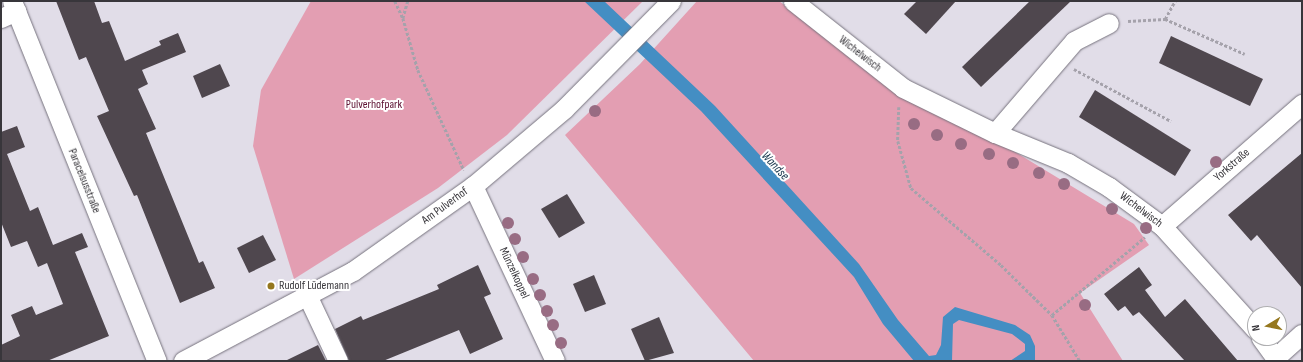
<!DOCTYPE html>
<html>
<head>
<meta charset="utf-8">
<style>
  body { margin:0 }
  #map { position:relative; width:1303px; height:362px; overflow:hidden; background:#e1dde8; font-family:"Sofia Sans Condensed",sans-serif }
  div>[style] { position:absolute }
  .green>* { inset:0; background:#e39eb2 }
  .water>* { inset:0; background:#448ec3 }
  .building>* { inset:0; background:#4f474e }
  .path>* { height:2.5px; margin-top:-1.25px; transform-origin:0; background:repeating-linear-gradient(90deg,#a5a2ab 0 3px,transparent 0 5px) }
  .roads { filter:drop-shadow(0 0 1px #76727d) drop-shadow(0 0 1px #76727d) }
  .minor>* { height:19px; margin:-9.5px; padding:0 9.5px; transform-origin:9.5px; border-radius:9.5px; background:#fff }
  .trees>* { width:12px; height:12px; margin:-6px; border-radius:50%; background:#986c83 }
  .dots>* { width:11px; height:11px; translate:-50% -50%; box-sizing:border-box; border:2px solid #fff; border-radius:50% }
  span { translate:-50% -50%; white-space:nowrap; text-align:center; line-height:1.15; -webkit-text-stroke:4px #fff; paint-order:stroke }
  .street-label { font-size:12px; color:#38363b }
  .park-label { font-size:12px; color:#5c0f30 }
  .poi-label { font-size:12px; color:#38363b }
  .left { translate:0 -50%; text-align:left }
  .water-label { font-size:13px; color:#113147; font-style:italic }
  .frame { position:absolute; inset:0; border:2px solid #38363b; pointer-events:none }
  .north { position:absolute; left:1247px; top:306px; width:40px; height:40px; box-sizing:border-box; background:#fff; border:1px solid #afafb1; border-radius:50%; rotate:260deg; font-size:11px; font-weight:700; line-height:16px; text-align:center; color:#38363b }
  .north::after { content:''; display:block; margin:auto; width:14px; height:18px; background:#95771e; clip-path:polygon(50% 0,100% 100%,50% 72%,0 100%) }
</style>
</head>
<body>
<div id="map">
  <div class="green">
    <div style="clip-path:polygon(311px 1px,643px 1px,507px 135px,438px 188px,294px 279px,253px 146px,261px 90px)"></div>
    <div style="clip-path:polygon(697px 1px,779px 1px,892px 86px,1002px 144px,1134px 224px,1149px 245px,1080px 293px,1123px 361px,754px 361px,565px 135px,640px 64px)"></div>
  </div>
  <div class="water">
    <div style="clip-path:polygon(584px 1px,604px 1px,715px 106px,859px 264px,898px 320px,929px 356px,936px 355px,941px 345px,943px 317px,955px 307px,1015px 325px,1030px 335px,1035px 346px,1035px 361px,1010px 361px,1025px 351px,1025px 344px,1012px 334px,959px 320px,953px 324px,952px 361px,914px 361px,883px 324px,854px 277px,701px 111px)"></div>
  </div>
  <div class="building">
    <div style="clip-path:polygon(56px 1px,94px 1px,102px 23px,109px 21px,125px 61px,161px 45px,159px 41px,178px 33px,186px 52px,142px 70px,148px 84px,138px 89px,156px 129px,146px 133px,199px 263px,203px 261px,215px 288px,180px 303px,137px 195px,134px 196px,97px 116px,109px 111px,86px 57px,79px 60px)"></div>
    <div style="clip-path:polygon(917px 1px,956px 1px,926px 34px,904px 14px)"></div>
    <div style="clip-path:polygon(1030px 1px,1071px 1px,981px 87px,962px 67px)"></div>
    <div style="clip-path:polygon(1171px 36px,1263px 79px,1250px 106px,1159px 63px)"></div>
    <div style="clip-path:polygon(220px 64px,230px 86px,202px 98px,193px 76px)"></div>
    <div style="clip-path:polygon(1095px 90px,1191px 150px,1175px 176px,1079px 117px)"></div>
    <div style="clip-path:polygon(17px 126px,25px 147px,7px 154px,30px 211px,38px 207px,53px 245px,82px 233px,88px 247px,75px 252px,109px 336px,47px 361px,1px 361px,1px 345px,20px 336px,11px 315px,32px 306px,36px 315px,63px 304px,47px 263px,38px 267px,27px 241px,11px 247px,1px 222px,1px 132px)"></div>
    <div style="clip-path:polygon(1302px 153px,1302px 288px,1257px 235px,1251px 241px,1228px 215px)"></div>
    <div style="clip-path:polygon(567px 194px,585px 223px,559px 238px,541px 209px)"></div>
    <div style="clip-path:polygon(263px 235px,276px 260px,249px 273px,237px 248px)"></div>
    <div style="clip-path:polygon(478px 265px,491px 294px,484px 297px,503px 339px,470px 354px,459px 330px,383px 361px,349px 361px,335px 329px,361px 316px,363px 320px,439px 289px,437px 285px)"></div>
    <div style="clip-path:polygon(1139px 267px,1152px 285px,1145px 290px,1165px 317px,1185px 299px,1238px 361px,1185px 361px,1139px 312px,1133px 316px,1125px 306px,1118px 311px,1104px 294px)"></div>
    <div style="clip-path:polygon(594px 275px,606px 304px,585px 312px,573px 284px)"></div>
    <div style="clip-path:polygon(659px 317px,674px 353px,645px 361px,631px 329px)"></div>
    <div style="clip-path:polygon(318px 345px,326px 361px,285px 361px)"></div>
  </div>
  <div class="path">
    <div style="left:395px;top:1px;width:19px;rotate:65deg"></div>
    <div style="left:408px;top:1px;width:18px;rotate:106deg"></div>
    <div style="left:403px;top:18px;width:54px;rotate:73.9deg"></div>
    <div style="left:418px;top:70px;width:110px;rotate:65.3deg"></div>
    <div style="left:1165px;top:19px;width:87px;rotate:23.6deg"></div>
    <div style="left:1128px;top:21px;width:37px;rotate:-3deg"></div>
    <div style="left:1165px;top:19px;width:21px;rotate:-61deg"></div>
    <div style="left:1074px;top:69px;width:110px;rotate:28.2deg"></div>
    <div style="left:899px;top:107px;width:34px;rotate:92deg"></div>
    <div style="left:898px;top:141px;width:49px;rotate:74.5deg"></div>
    <div style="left:911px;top:188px;width:118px;rotate:40.5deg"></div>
    <div style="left:1001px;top:265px;width:71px;rotate:44.4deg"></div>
    <div style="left:1052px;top:315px;width:54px;rotate:58.7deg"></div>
    <div style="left:1052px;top:315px;width:121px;rotate:-40deg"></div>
  </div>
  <div class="roads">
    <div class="minor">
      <div style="left:12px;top:1px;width:388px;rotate:68.1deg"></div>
      <div style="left:793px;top:1px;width:140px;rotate:38.3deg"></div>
      <div style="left:903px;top:88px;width:102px;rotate:26.1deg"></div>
      <div style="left:995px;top:133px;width:79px;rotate:22.3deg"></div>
      <div style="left:1068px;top:163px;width:48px;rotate:30.3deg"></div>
      <div style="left:1109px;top:187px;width:66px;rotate:36.3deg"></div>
      <div style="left:1162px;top:226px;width:139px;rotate:47.9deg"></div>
      <div style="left:1px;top:18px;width:17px;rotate:-25deg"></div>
      <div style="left:995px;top:133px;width:121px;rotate:-49.3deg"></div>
      <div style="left:1074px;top:41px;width:39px;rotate:-27deg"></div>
      <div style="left:473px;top:186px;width:193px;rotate:64.9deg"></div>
      <div style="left:1162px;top:226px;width:186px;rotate:-41.1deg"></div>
      <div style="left:307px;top:295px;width:73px;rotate:64.8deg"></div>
      <div style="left:1261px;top:338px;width:29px;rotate:54deg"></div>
      <div style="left:1275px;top:358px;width:36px;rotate:-42deg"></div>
      <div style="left:183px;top:361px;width:192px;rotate:-27.9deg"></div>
      <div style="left:353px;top:271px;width:147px;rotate:-35.3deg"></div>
      <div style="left:473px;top:186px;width:119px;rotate:-40.2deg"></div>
      <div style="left:564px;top:109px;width:152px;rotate:-45.3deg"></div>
    </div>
  </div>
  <div class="trees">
    <div style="left:595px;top:111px"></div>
    <div style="left:914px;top:124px"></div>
    <div style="left:937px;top:135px"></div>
    <div style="left:961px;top:144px"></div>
    <div style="left:989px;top:154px"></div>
    <div style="left:1216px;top:162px"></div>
    <div style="left:1013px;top:163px"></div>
    <div style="left:1039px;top:173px"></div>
    <div style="left:1064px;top:184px"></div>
    <div style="left:1112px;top:209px"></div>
    <div style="left:508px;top:223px"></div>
    <div style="left:1146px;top:228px"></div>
    <div style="left:515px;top:239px"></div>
    <div style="left:523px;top:257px"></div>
    <div style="left:533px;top:279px"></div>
    <div style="left:540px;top:295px"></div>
    <div style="left:1085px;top:305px"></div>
    <div style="left:547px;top:311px"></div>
    <div style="left:553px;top:325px"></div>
    <div style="left:561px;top:343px"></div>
  </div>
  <div class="dots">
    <div style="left:271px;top:286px;background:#95771e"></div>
  </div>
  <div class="street-label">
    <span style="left:860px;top:54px;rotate:38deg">Wichelwisch</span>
    <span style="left:1232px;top:165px;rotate:-41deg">Yorkstraße</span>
    <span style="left:84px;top:181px;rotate:68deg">Paracelsusstraße</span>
    <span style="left:445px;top:206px;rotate:-36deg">Am Pulverhof</span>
    <span style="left:1141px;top:210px;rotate:37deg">Wichelwisch</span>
    <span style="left:514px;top:273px;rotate:65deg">Münzelkoppel</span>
  </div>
  <div class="park-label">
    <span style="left:374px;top:105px">Pulverhofpark</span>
  </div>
  <div class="poi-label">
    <span class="left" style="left:279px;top:286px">Rudolf Lüdemann</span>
  </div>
  <div class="water-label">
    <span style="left:775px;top:166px;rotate:47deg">Wandse</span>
  </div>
  <div class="frame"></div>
  <div class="north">N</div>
</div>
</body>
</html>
